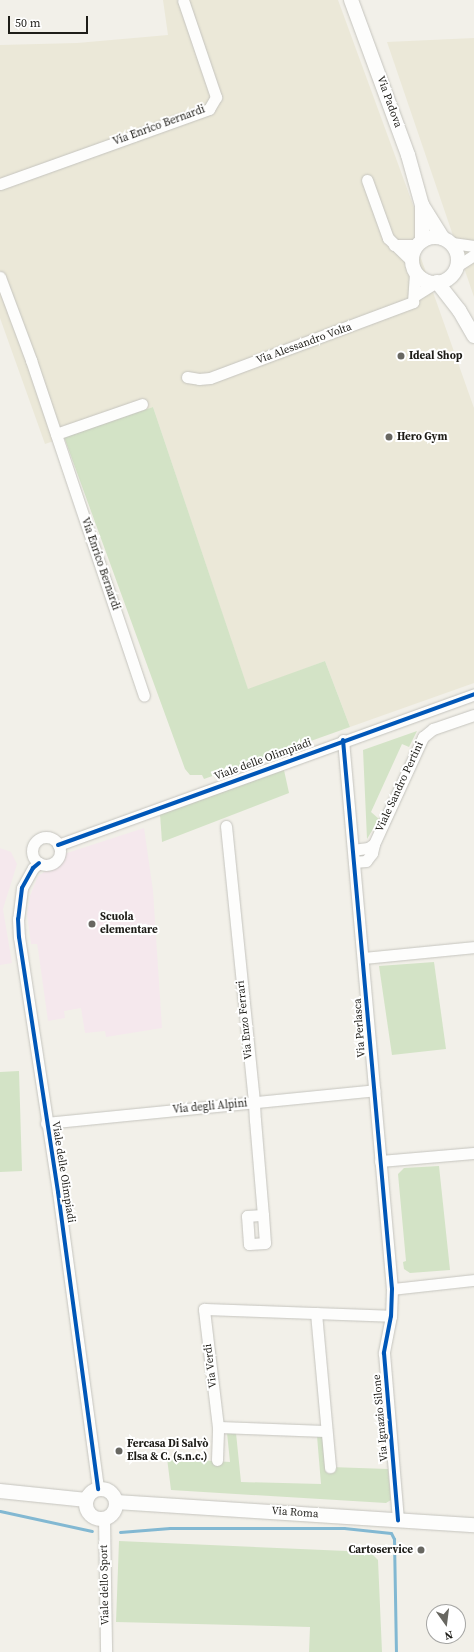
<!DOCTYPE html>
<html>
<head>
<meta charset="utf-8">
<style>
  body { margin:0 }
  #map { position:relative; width:474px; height:1652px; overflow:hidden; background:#f2f0e9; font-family:"Source Serif 4",serif }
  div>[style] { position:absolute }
  .built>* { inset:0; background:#ebe8d8 }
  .education>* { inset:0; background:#f5e8ed }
  .green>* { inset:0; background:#d3e3c6 }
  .stream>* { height:3px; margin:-1.5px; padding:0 1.5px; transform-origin:1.5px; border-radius:1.5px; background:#82b8d2 }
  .roads { filter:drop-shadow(0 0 1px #c5c4be) drop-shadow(0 0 1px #c5c4be) }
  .minor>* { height:11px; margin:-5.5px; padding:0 5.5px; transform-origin:5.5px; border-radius:5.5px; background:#fdfdfc }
  .minor>.ring { margin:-5.5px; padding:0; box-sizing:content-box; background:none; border:11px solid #fdfdfc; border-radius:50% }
  .major>* { height:14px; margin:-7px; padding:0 7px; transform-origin:7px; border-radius:7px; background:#fdfdfc }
  .major>.ring { margin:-7px; padding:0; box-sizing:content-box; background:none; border:14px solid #fdfdfc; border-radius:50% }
  .cycleway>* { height:4px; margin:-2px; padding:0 2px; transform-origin:2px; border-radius:2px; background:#0057b8 }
  .dots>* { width:11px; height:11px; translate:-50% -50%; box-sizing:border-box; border:2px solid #fff; border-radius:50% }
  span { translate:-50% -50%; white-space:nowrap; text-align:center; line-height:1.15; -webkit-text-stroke:4px #fff; paint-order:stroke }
  .street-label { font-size:11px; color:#1e1d18 }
  .poi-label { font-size:11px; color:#1e1d18; font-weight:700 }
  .left { translate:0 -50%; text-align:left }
  .right { translate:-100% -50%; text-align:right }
  .north { position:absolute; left:426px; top:1604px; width:40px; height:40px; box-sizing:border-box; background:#fff; border:1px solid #a5a5a3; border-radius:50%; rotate:166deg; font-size:11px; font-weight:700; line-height:16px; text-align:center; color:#1e1d18 }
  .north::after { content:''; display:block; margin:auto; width:14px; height:18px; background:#686761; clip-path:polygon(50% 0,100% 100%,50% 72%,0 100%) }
  .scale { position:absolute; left:8px; top:16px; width:80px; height:18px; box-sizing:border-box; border:2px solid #1e1d18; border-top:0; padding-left:5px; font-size:12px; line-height:14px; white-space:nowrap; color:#1e1d18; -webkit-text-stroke:3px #fff; paint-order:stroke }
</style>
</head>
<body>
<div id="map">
  <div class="built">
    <div style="clip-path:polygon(163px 0,338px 0,416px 213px,417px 247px,474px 408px,474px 683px,350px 727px,325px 661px,248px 690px,153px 407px,45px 444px,0 318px,0 45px,77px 43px,168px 35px)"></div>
    <div style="clip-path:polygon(474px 38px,474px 297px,387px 42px)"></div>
  </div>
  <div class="education">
    <div style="clip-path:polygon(144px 828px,153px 891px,162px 1028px,106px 1037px,105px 1031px,85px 1033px,81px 1008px,64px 1011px,65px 1018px,48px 1021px,38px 949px,37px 944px,31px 944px,27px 914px,30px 896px,38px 876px,57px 864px,64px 854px)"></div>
    <div style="clip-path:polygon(0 848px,11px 852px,17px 864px,3px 909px,12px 963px,0 965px)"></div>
  </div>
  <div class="green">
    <div style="clip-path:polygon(153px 407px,248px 689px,325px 661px,350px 727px,204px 779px,202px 775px,190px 775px,185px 769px,64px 437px)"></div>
    <div style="clip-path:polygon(417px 731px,409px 747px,402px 744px,371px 812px,379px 819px,367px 839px,363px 750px)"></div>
    <div style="clip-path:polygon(284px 770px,289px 793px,162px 842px,160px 814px)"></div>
    <div style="clip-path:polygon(434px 962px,446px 1049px,392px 1055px,379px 966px)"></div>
    <div style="clip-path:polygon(19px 1071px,22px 1171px,0 1172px,0 1072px)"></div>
    <div style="clip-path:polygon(439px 1166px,450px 1270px,410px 1273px,404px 1269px,403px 1262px,406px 1261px,398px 1174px,404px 1168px)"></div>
    <div style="clip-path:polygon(227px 1433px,236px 1433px,241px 1482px,321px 1484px,317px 1436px,324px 1437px,330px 1467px,388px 1469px,391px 1500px,386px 1503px,171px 1490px,167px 1458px,230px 1462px)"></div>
    <div style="clip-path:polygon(119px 1541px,370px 1552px,378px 1560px,382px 1652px,309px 1652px,310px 1627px,116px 1622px)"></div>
  </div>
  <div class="stream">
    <div style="left:0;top:1511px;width:94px;rotate:12.3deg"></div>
    <div style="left:120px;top:1532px;width:50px;rotate:-4.6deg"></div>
    <div style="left:170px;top:1528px;width:174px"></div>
    <div style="left:344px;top:1528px;width:47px;rotate:6.1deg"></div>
    <div style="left:391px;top:1533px;width:7px;rotate:63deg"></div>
    <div style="left:394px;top:1539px;width:113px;rotate:89deg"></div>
  </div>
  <div class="roads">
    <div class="minor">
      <div style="left:367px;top:180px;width:62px;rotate:70.1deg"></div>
      <div style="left:388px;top:238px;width:33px;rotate:44deg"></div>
      <div style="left:0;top:184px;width:222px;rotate:-19.7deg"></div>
      <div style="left:209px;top:109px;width:14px;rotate:-60deg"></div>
      <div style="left:216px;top:97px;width:102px;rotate:-108.8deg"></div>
      <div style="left:452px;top:243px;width:22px;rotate:8deg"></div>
      <div style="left:394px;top:245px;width:23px"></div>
      <div style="left:457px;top:266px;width:20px;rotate:-33deg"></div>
      <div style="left:0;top:277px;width:89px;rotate:69.5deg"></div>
      <div style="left:31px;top:360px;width:354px;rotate:71.4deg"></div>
      <div style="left:414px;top:296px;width:25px;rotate:-32deg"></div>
      <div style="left:187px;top:377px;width:12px;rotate:9deg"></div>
      <div style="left:199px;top:379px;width:11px;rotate:-5deg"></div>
      <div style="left:210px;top:378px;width:217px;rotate:-20.5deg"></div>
      <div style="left:413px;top:302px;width:30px;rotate:-86deg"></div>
      <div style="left:56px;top:434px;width:91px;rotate:-19.2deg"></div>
      <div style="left:343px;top:740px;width:551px;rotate:84.9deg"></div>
      <div style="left:392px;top:1289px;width:27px;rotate:92deg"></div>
      <div style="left:391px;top:1316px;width:38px;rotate:101deg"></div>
      <div style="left:384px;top:1353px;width:168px;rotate:85.2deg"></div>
      <div style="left:226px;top:826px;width:278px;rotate:84.2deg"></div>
      <div style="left:254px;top:1103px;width:17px;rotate:87deg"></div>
      <div style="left:255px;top:1120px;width:95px;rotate:85.2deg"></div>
      <div style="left:263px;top:1215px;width:28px;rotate:86deg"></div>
      <div style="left:265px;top:1243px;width:16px;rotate:176deg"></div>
      <div style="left:249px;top:1244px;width:28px;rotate:-94deg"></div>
      <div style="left:247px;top:1216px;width:16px;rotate:-4deg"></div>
      <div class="ring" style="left:32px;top:837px;width:17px;height:17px"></div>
      <div style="left:58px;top:845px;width:443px;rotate:-19.9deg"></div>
      <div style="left:353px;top:850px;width:15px;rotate:-8deg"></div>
      <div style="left:368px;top:848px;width:7px;rotate:-34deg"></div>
      <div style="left:354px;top:862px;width:12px;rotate:-5deg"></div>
      <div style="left:366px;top:861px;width:10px;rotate:-53deg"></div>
      <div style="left:372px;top:853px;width:9px;rotate:-77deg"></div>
      <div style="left:374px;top:844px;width:118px;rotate:-65.4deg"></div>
      <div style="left:423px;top:737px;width:13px;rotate:-39deg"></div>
      <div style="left:433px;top:729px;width:43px;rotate:-18.9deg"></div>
      <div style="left:39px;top:863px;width:8px;rotate:140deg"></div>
      <div style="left:33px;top:868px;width:23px;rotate:119deg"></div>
      <div style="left:22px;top:888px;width:31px;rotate:97deg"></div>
      <div style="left:18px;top:919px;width:18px;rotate:87deg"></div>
      <div style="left:19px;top:937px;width:258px;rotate:81.3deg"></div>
      <div style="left:58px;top:1192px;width:300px;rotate:82.3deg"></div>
      <div style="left:364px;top:958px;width:111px;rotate:-5.7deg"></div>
      <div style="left:46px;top:1123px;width:330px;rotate:-5.7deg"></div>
      <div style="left:380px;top:1161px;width:94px;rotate:-4.9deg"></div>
      <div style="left:392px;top:1289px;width:82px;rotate:-6.3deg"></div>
      <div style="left:316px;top:1313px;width:155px;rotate:84.8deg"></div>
      <div style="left:326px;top:1431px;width:108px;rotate:-177.9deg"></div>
      <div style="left:218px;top:1427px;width:119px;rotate:-96.8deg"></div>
      <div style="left:204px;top:1309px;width:187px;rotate:2.1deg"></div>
      <div style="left:217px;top:1460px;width:33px;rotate:-88deg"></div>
      <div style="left:104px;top:1518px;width:134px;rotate:89.1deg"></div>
    </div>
    <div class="major">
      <div style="left:351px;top:0;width:165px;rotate:69.8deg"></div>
      <div style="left:408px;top:155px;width:52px;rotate:74.4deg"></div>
      <div style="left:422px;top:205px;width:39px;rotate:58deg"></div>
      <div class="ring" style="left:412px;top:237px;width:32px;height:32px"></div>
      <div style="left:422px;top:241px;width:36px;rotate:-90deg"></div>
      <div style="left:437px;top:282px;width:36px;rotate:52deg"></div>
      <div style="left:459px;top:310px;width:30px;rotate:60deg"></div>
      <div class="ring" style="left:86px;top:1489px;width:16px;height:16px"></div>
      <div style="left:0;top:1491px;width:87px;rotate:5.9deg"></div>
      <div style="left:116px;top:1502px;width:359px;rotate:3.7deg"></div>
    </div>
  </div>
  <div class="cycleway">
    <div style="left:343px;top:740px;width:551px;rotate:84.9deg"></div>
    <div style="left:392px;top:1289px;width:27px;rotate:92deg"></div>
    <div style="left:391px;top:1316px;width:38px;rotate:101deg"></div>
    <div style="left:384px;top:1353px;width:168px;rotate:85.2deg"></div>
    <div style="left:58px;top:845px;width:443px;rotate:-19.9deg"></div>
    <div style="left:39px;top:863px;width:8px;rotate:140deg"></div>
    <div style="left:33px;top:868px;width:23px;rotate:119deg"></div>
    <div style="left:22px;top:888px;width:31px;rotate:97deg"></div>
    <div style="left:18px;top:919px;width:18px;rotate:87deg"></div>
    <div style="left:19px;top:937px;width:258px;rotate:81.3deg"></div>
    <div style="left:58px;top:1192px;width:300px;rotate:82.3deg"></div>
  </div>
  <div class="dots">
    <div style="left:401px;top:356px;background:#686761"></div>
    <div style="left:389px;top:437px;background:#686761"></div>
    <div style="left:92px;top:924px;background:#686761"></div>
    <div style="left:119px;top:1451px;background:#686761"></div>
    <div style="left:421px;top:1550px;background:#686761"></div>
  </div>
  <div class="street-label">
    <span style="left:389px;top:102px;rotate:70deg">Via Padova</span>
    <span style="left:159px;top:126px;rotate:-20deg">Via Enrico Bernardi</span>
    <span style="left:304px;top:344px;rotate:-20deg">Via Alessandro Volta</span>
    <span style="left:100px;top:564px;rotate:71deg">Via Enrico Bernardi</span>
    <span style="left:263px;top:760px;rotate:-20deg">Viale delle Olimpiadi</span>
    <span style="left:400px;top:787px;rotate:-65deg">Viale Sandro Pertini</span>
    <span style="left:245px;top:1020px;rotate:-96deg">Via Enzo Ferrari</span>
    <span style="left:360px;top:1028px;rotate:-94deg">Via Perlasca</span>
    <span style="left:210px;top:1107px;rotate:-5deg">Via degli Alpini</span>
    <span style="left:63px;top:1172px;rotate:81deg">Viale delle Olimpiadi</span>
    <span style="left:211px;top:1366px;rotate:-97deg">Via Verdi</span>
    <span style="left:381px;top:1418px;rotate:-95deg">Via Ignazio Silone</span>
    <span style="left:295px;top:1513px;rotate:4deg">Via Roma</span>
    <span style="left:105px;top:1585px;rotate:-91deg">Viale dello Sport</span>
  </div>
  <div class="poi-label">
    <span class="left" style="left:409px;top:356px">Ideal Shop</span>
    <span class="left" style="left:397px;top:437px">Hero Gym</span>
    <span class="left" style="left:100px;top:924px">Scuola<br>elementare</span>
    <span class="left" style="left:127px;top:1451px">Fercasa Di Salvò<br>Elsa &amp; C. (s.n.c.)</span>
    <span class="right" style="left:413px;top:1550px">Cartoservice</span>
  </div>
  <div class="north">N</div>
  <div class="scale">50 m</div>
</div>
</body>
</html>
